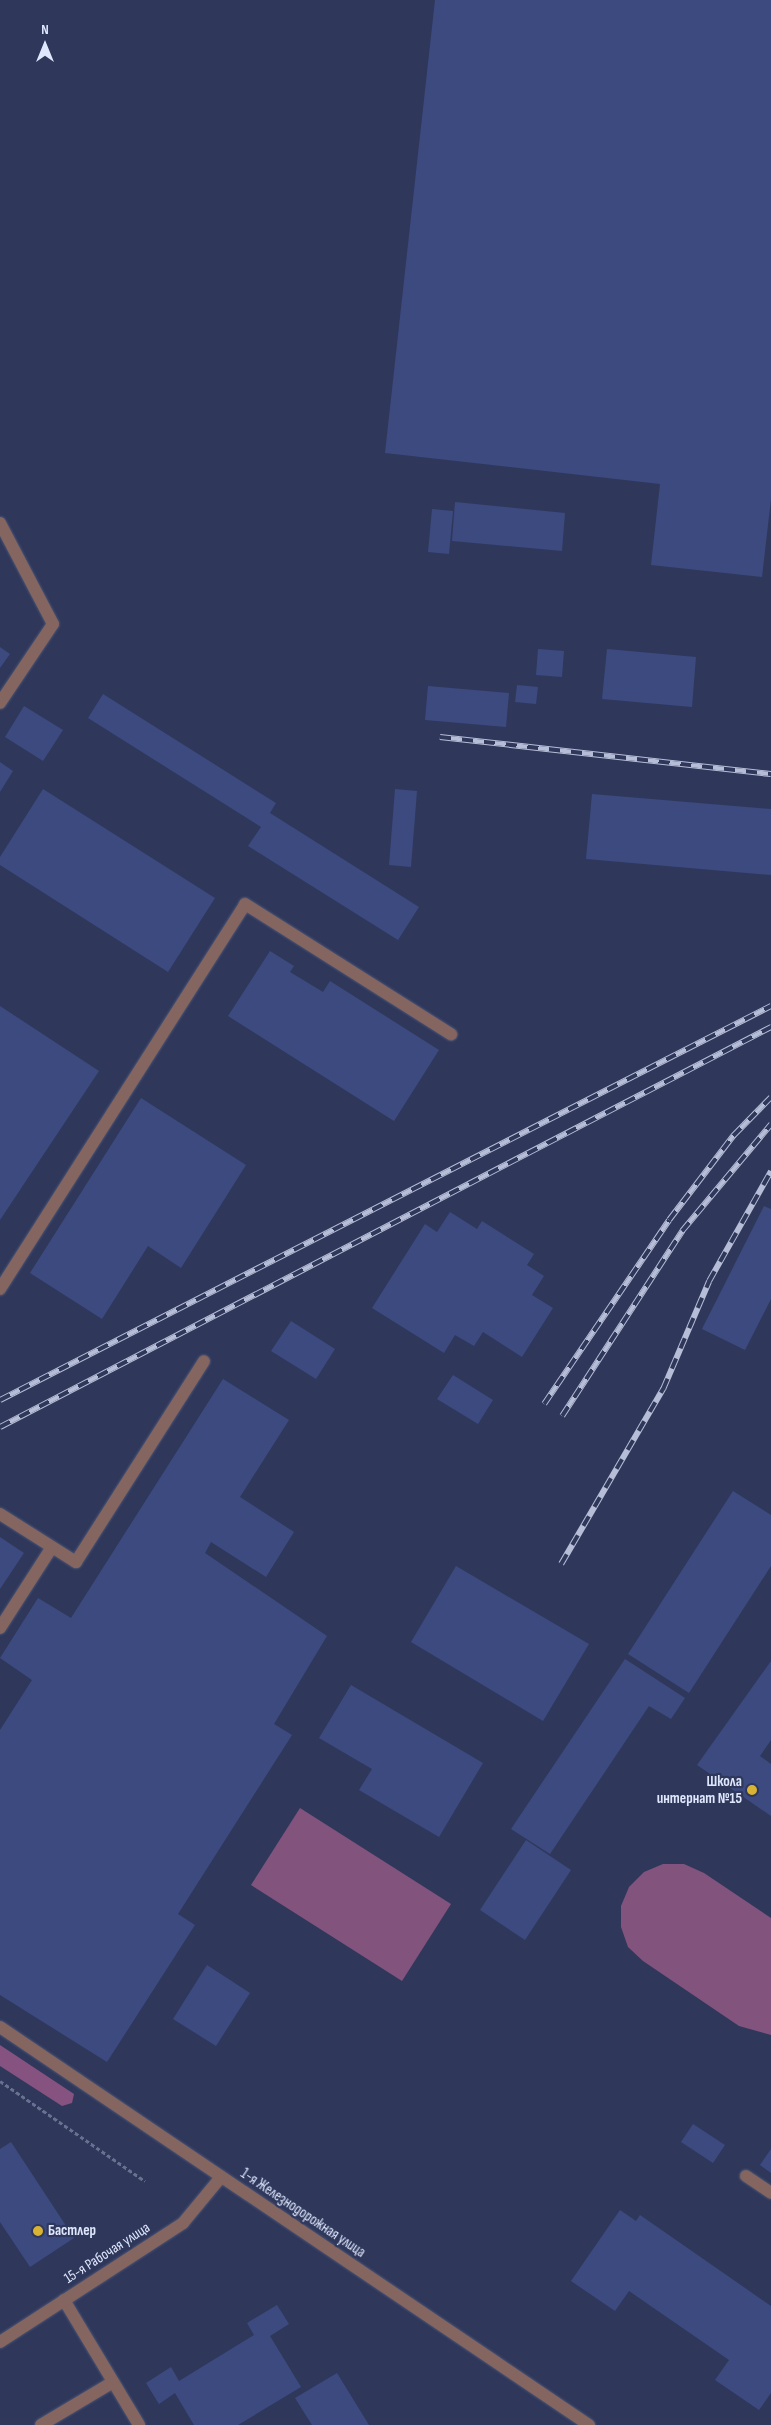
<!DOCTYPE html>
<html>
<head>
<meta charset="utf-8">
<style>
  body { margin:0 }
  #map { position:relative; width:771px; height:2425px; overflow:hidden; background:#2f385b; font-family:"Sofia Sans Condensed",sans-serif }
  div>[style] { position:absolute }
  .green>* { inset:0; background:#82537c }
  .forest>* { inset:0; background:#86527f }
  .building>* { inset:0; background:#3c4a80 }
  .path>* { height:3px; margin-top:-1.5px; transform-origin:0; background:repeating-linear-gradient(90deg,#697190 0 4px,transparent 0 6.5px) }
  .roads { filter:drop-shadow(0 0 1px #4b5475) drop-shadow(0 0 1px #4b5475) }
  .minor>* { height:12px; margin:-6px; padding:0 6px; transform-origin:6px; border-radius:6px; background:#84655f }
  .rail>* { height:5.5px; margin-top:-2.75px; transform-origin:0; background:repeating-linear-gradient(90deg,#2f385b 0 11px,#b6bed7 0 22px); box-sizing:border-box; border-block:1px solid #b6bed7 }
  .dots>* { width:14px; height:14px; translate:-50% -50%; box-sizing:border-box; border:2px solid #2f385b; border-radius:50% }
  span { translate:-50% -50%; white-space:nowrap; text-align:center; line-height:1.15; -webkit-text-stroke:4.5px #2f385b; paint-order:stroke }
  .poi-label { font-size:15px; color:#dfe7fd; font-weight:700 }
  .right { translate:-100% -50%; text-align:right }
  .left { translate:0 -50%; text-align:left }
  .street-label { font-size:15px; color:#dfe7fd }
  .north { position:absolute; left:20px; top:20px; width:50px; height:50px; -webkit-text-stroke:4px #2f385b; paint-order:stroke; rotate:0deg; font-size:14px; font-weight:700; line-height:20px; text-align:center; color:#dfe7fd }
  .north::after { content:''; display:block; margin:auto; width:18px; height:22px; background:#dfe7fd; clip-path:polygon(50% 0,100% 100%,50% 72%,0 100%) }
</style>
</head>
<body>
<div id="map">
  <div class="green">
    <div style="clip-path:polygon(300px 1808px,451px 1904px,402px 1981px,251px 1885px)"></div>
    <div style="clip-path:polygon(663px 1864px,684px 1864px,704px 1873px,771px 1918px,771px 2035px,739px 2026px,643px 1961px,628px 1947px,621px 1927px,621px 1906px,629px 1887px,644px 1872px)"></div>
  </div>
  <div class="forest">
    <div style="clip-path:polygon(0 2045px,74px 2094px,72px 2103px,62px 2106px,0 2066px)"></div>
  </div>
  <div class="building">
    <div style="clip-path:polygon(435px 0,771px 0,771px 499px,762px 577px,651px 565px,660px 484px,385px 453px)"></div>
    <div style="clip-path:polygon(455px 502px,565px 513px,562px 551px,452px 541px)"></div>
    <div style="clip-path:polygon(432px 509px,453px 511px,449px 554px,428px 552px)"></div>
    <div style="clip-path:polygon(0 647px,10px 654px,0 668px)"></div>
    <div style="clip-path:polygon(538px 649px,564px 651px,562px 677px,536px 675px)"></div>
    <div style="clip-path:polygon(607px 649px,696px 657px,692px 707px,602px 699px)"></div>
    <div style="clip-path:polygon(517px 685px,538px 687px,536px 704px,515px 702px)"></div>
    <div style="clip-path:polygon(428px 686px,509px 693px,506px 727px,425px 720px)"></div>
    <div style="clip-path:polygon(103px 694px,276px 803px,270px 813px,419px 907px,398px 940px,248px 846px,261px 827px,88px 718px)"></div>
    <div style="clip-path:polygon(24px 706px,63px 730px,43px 761px,5px 737px)"></div>
    <div style="clip-path:polygon(0 762px,13px 771px,0 792px)"></div>
    <div style="clip-path:polygon(43px 789px,215px 898px,168px 972px,0 865px,0 857px)"></div>
    <div style="clip-path:polygon(395px 789px,417px 791px,411px 867px,389px 865px)"></div>
    <div style="clip-path:polygon(592px 794px,771px 809px,771px 875px,586px 859px)"></div>
    <div style="clip-path:polygon(270px 951px,294px 966px,290px 972px,323px 992px,330px 981px,439px 1050px,394px 1121px,228px 1016px)"></div>
    <div style="clip-path:polygon(0 1006px,99px 1071px,0 1220px)"></div>
    <div style="clip-path:polygon(141px 1098px,246px 1165px,181px 1268px,148px 1246px,102px 1319px,30px 1273px)"></div>
    <div style="clip-path:polygon(764px 1206px,771px 1209px,771px 1299px,745px 1350px,702px 1329px)"></div>
    <div style="clip-path:polygon(450px 1212px,477px 1229px,482px 1221px,534px 1254px,527px 1265px,544px 1276px,532px 1295px,553px 1308px,522px 1357px,483px 1332px,474px 1346px,455px 1335px,444px 1353px,372px 1308px,425px 1224px,437px 1232px)"></div>
    <div style="clip-path:polygon(291px 1321px,335px 1349px,316px 1379px,271px 1351px)"></div>
    <div style="clip-path:polygon(453px 1375px,493px 1400px,478px 1424px,437px 1399px)"></div>
    <div style="clip-path:polygon(223px 1379px,289px 1420px,240px 1497px,294px 1532px,266px 1577px,211px 1542px,205px 1553px,327px 1636px,274px 1724px,292px 1735px,178px 1914px,195px 1925px,107px 2062px,0 1995px,0 1730px,32px 1680px,0 1658px,38px 1598px,71px 1618px)"></div>
    <div style="clip-path:polygon(733px 1491px,771px 1515px,771px 1566px,689px 1693px,628px 1654px)"></div>
    <div style="clip-path:polygon(0 1537px,24px 1553px,0 1589px)"></div>
    <div style="clip-path:polygon(456px 1566px,589px 1644px,543px 1721px,411px 1642px)"></div>
    <div style="clip-path:polygon(625px 1659px,685px 1698px,671px 1719px,649px 1706px,550px 1854px,511px 1829px)"></div>
    <div style="clip-path:polygon(771px 1661px,771px 1740px,760px 1756px,771px 1764px,771px 1816px,697px 1765px)"></div>
    <div style="clip-path:polygon(351px 1685px,483px 1763px,439px 1837px,359px 1790px,372px 1769px,319px 1738px)"></div>
    <div style="clip-path:polygon(526px 1840px,571px 1870px,525px 1940px,480px 1910px)"></div>
    <div style="clip-path:polygon(207px 1965px,250px 1993px,216px 2046px,173px 2019px)"></div>
    <div style="clip-path:polygon(693px 2124px,725px 2145px,713px 2163px,681px 2142px)"></div>
    <div style="clip-path:polygon(11px 2142px,74px 2238px,30px 2267px,0 2222px,0 2149px)"></div>
    <div style="clip-path:polygon(771px 2149px,771px 2173px,760px 2165px)"></div>
    <div style="clip-path:polygon(620px 2210px,636px 2221px,640px 2215px,771px 2306px,771px 2393px,759px 2410px,715px 2380px,729px 2360px,629px 2291px,615px 2311px,571px 2281px)"></div>
    <div style="clip-path:polygon(277px 2305px,289px 2324px,270px 2336px,301px 2387px,238px 2425px,194px 2425px,175px 2393px,159px 2404px,146px 2383px,171px 2367px,179px 2381px,254px 2335px,247px 2323px)"></div>
    <div style="clip-path:polygon(337px 2373px,369px 2425px,312px 2425px,295px 2398px)"></div>
  </div>
  <div class="path">
    <div style="left:0;top:2081px;width:176px;rotate:34.6deg"></div>
  </div>
  <div class="roads">
    <div class="minor">
      <div style="left:0;top:523px;width:114px;rotate:62.3deg"></div>
      <div style="left:53px;top:624px;width:95px;rotate:123.9deg"></div>
      <div style="left:0;top:1289px;width:456px;rotate:-57.5deg"></div>
      <div style="left:245px;top:904px;width:244px;rotate:32.3deg"></div>
      <div style="left:0;top:1514px;width:90px;rotate:32.3deg"></div>
      <div style="left:76px;top:1562px;width:238px;rotate:-57.5deg"></div>
      <div style="left:0;top:1628px;width:96px;rotate:-57.3deg"></div>
      <div style="left:0;top:2027px;width:711px;rotate:34.05deg"></div>
      <div style="left:746px;top:2176px;width:30px;rotate:34deg"></div>
      <div style="left:64px;top:2300px;width:146px;rotate:59deg"></div>
      <div style="left:0;top:2342px;width:218px;rotate:-33deg"></div>
      <div style="left:183px;top:2223px;width:60px;rotate:-50.4deg"></div>
      <div style="left:41px;top:2425px;width:84px;rotate:-30.8deg"></div>
    </div>
  </div>
  <div class="rail">
    <div style="left:440px;top:737px;width:333px;rotate:6.4deg"></div>
    <div style="left:0;top:1400px;width:866px;rotate:-27.07deg"></div>
    <div style="left:544px;top:1404px;width:222px;rotate:-55.8deg"></div>
    <div style="left:669px;top:1220px;width:106px;rotate:-52.7deg"></div>
    <div style="left:733px;top:1136px;width:54px;rotate:-45.7deg"></div>
    <div style="left:562px;top:1416px;width:221px;rotate:-57deg"></div>
    <div style="left:682px;top:1231px;width:139px;rotate:-50.2deg"></div>
    <div style="left:0;top:1427px;width:869px;rotate:-27.42deg"></div>
    <div style="left:561px;top:1564px;width:203px;rotate:-59.8deg"></div>
    <div style="left:663px;top:1389px;width:117px;rotate:-66.9deg"></div>
    <div style="left:709px;top:1281px;width:126px;rotate:-60.6deg"></div>
  </div>
  <div class="dots">
    <div style="left:752px;top:1790px;background:#d9b334"></div>
    <div style="left:38px;top:2231px;background:#d9b334"></div>
  </div>
  <div class="poi-label">
    <span class="right" style="left:742px;top:1790px">Школа<br>интернат №15</span>
    <span class="left" style="left:48px;top:2231px">Бастлер</span>
  </div>
  <div class="street-label">
    <span style="left:303px;top:2213px;rotate:34deg">1-я Железнодорожная улица</span>
    <span style="left:107px;top:2253px;rotate:-33deg">15-я Рабочая улица</span>
  </div>
  <div class="north">N</div>
</div>
</body>
</html>
